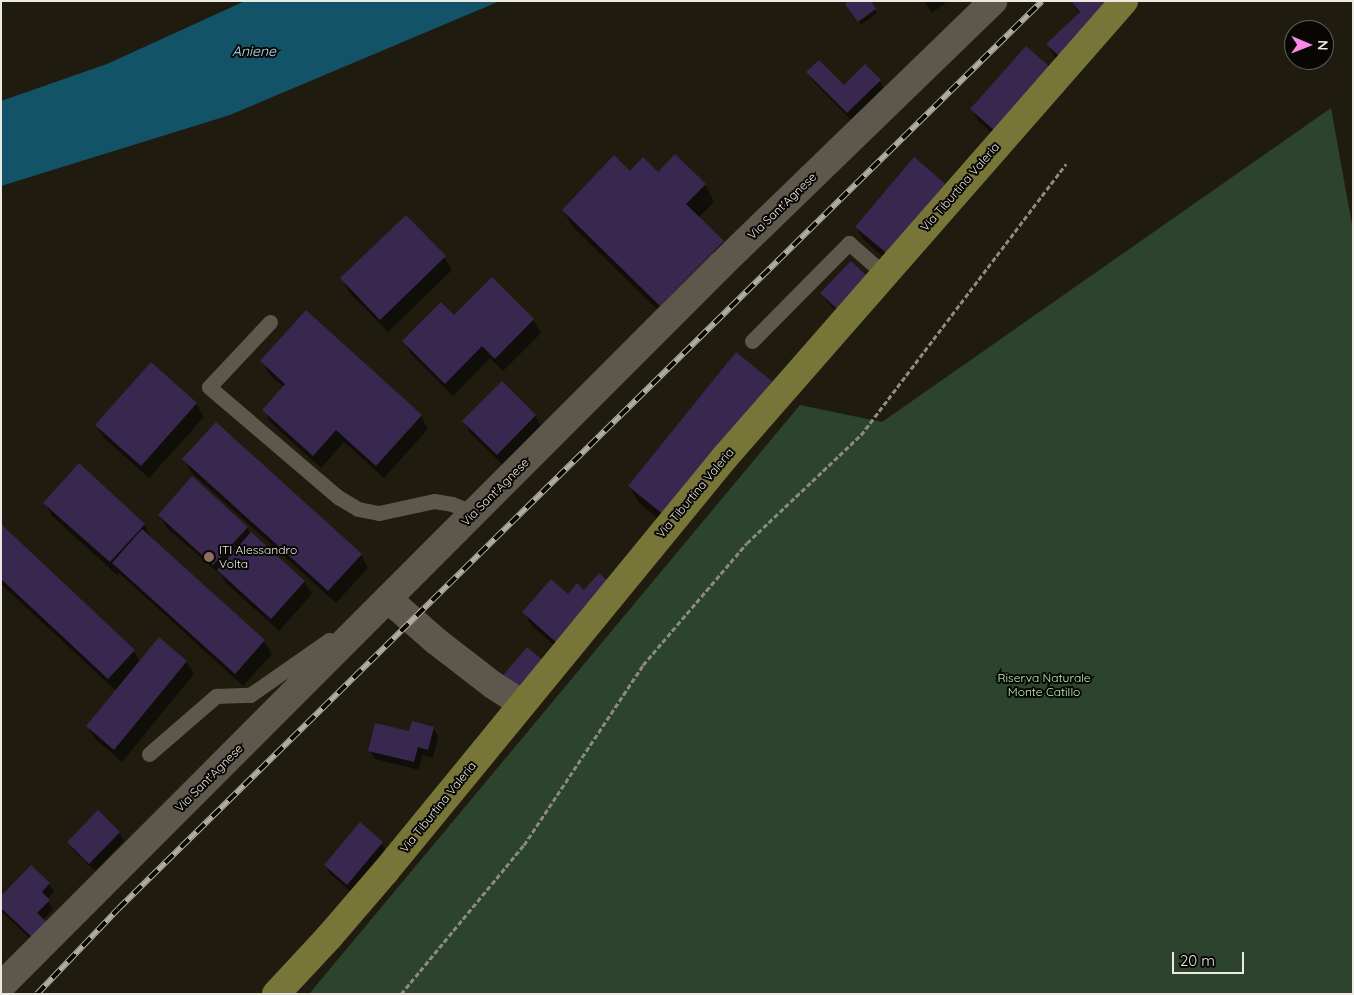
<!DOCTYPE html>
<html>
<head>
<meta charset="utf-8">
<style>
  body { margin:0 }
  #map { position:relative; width:1354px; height:995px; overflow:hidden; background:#1f1b0f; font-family:Quicksand,sans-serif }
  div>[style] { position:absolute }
  .green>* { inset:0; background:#2c442d }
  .water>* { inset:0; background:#135368 }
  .shadow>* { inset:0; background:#0007 }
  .building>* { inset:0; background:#38274e }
  .path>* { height:3px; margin-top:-1.5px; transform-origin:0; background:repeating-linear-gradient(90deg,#8c897f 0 5px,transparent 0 7.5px) }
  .service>* { height:15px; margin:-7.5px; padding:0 7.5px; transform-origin:7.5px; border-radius:7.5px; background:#5d584b }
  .minor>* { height:28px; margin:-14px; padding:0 14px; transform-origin:14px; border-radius:14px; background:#5d584b }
  .primary>* { height:28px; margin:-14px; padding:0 14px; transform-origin:14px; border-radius:14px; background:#777537 }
  .rail>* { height:5.5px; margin-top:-2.75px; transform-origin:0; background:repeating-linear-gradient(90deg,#070603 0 11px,#b0ada4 0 22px); box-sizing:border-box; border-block:1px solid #b0ada4 }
  .dots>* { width:14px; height:14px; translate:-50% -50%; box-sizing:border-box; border:2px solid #070603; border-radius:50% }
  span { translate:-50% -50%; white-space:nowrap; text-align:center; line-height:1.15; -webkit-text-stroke:4px #070603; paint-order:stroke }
  .street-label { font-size:12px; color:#ebe9e1 }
  .poi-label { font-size:12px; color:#ebe9e1 }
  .left { translate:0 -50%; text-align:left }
  .park-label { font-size:12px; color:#b9f6ba }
  .water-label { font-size:14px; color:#b0e4f9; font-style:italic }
  .frame { position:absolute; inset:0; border:2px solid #ebe9e1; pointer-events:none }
  .north { position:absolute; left:1284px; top:20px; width:50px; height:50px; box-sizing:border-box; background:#070603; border:1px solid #62615c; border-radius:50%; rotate:91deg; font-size:14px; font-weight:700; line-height:20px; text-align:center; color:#ebe9e1 }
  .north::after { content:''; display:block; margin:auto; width:18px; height:22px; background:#fb87e6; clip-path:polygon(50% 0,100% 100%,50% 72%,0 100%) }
  .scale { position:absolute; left:1172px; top:952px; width:72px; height:22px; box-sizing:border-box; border:2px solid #ebe9e1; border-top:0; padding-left:6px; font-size:15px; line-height:18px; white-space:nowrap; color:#ebe9e1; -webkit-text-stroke:4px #070603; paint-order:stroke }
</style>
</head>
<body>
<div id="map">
  <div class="green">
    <div style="clip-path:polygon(1331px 108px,1353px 230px,1353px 994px,309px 994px,800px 405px,882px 422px)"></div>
  </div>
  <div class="water">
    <div style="clip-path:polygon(245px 1px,500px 1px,230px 115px,1px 186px,1px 101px,107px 64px)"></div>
  </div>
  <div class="shadow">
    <div style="clip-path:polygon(924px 1px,948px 1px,932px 13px)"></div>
    <div style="clip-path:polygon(1071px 1px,1129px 1px,1068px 70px,1055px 57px,1047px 44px,1080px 14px)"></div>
    <div style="clip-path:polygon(849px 8px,875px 9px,877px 13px,861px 25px)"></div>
    <div style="clip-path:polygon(1026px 48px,1004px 144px,979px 122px,972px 109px)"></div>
    <div style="clip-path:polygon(808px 72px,844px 87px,880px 81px,884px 89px,852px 121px,813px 81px)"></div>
    <div style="clip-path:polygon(914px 159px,897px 269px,864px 240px,856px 227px)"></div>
    <div style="clip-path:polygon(630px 173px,658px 173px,705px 185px,714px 202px,698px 218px,723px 242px,733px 259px,671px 323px,573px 227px,563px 210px)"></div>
    <div style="clip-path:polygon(444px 257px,452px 270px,388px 332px,349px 292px,342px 279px)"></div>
    <div style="clip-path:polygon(851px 262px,844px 318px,827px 302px,822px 293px)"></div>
    <div style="clip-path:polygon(492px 279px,533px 320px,541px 333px,503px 371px,490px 358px,453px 396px,411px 354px,404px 341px,454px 317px)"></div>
    <div style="clip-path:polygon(736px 354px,675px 532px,639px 503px,629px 486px)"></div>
    <div style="clip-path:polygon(262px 361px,421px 416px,428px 429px,384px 478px,344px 442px,321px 468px,271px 423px,264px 410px,284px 387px,269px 374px)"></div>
    <div style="clip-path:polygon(151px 364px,196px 404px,204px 417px,149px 478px,104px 438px,97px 425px)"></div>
    <div style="clip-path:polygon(502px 382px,535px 416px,543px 429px,505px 467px,471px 434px,464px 421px)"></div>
    <div style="clip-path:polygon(184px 459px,361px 555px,368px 568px,336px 603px,191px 472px)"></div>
    <div style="clip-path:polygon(45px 503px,144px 524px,151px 538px,264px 641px,272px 654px,243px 686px,119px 573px,117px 575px,52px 516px)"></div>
    <div style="clip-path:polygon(159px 515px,247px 527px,251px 534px,304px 581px,312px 594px,279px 631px,226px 583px,222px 576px,167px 528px)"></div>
    <div style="clip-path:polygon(1px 526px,134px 651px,140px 662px,186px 661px,194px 674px,122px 762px,95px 739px,87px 726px,116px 691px,1px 584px)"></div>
    <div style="clip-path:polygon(551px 581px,566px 656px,531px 625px,524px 612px)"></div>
    <div style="clip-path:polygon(433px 728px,438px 736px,433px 758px,422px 755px,419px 770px,375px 759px,370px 751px,410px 733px)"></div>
    <div style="clip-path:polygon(119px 833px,124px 841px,95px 871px,74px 851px,69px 842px)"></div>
    <div style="clip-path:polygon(382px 843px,387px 852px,353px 893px,330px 874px,325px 865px)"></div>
    <div style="clip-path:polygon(49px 884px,54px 892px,47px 899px,53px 909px,43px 920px,38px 946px,1px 911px,1px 897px)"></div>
  </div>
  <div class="building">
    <div style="clip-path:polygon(848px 1px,871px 1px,876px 9px,858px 22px,845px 4px)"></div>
    <div style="clip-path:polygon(1071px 1px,1110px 1px,1060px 57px,1046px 44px,1080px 12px)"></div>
    <div style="clip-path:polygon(1026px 46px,1052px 69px,996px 132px,970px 109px)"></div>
    <div style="clip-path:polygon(819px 60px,844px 85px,865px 64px,881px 80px,847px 113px,806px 72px)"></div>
    <div style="clip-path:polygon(675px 154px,706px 184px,686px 204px,724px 241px,660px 306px,562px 210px,614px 155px,630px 171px,643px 157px,658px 172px)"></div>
    <div style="clip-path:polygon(914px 157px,949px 187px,890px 256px,855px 227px)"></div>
    <div style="clip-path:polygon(406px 215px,446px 256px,380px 320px,340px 278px)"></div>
    <div style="clip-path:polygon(851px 261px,869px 278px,839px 311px,820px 293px)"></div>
    <div style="clip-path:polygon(492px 277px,534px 319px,495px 359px,482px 346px,445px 384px,402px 341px,441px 302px,454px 315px)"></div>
    <div style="clip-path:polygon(306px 310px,422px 415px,376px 466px,336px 430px,313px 456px,262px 410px,285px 384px,260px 361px)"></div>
    <div style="clip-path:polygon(736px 352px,773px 382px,665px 516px,628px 486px)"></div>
    <div style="clip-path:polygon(151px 362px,197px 403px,141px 466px,95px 425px)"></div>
    <div style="clip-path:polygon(502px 381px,536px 415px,497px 455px,462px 421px)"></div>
    <div style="clip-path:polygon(216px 422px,362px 554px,328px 591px,182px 459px)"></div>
    <div style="clip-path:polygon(79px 463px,145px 524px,110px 562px,43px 503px)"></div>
    <div style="clip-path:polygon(192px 476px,248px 527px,213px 565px,158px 515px)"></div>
    <div style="clip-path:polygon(1px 524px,135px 650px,108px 679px,1px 579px)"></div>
    <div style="clip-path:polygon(142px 529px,265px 640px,235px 674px,112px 563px)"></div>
    <div style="clip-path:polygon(251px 532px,305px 581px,271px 619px,217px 570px)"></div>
    <div style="clip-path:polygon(599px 573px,610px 583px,558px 644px,522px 612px,551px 579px,568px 594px,577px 583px,584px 590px)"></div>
    <div style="clip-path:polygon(159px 637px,187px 661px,114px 750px,86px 726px)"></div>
    <div style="clip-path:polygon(527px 647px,545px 662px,516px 696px,499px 680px)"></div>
    <div style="clip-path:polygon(412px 721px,434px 727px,428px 750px,418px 747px,414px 762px,368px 751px,375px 723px,409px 731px)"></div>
    <div style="clip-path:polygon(98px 810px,120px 832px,89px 864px,67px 842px)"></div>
    <div style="clip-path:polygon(360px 822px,383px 842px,347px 885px,324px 865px)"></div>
    <div style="clip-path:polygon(31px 865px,50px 883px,42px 892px,50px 900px,37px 913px,48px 923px,33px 938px,1px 908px,1px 896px)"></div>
  </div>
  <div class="path">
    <div style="left:401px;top:994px;width:193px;rotate:-50.5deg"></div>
    <div style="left:524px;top:845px;width:216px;rotate:-56.5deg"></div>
    <div style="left:643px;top:665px;width:160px;rotate:-49.6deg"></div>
    <div style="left:747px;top:543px;width:157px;rotate:-43.5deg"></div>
    <div style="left:861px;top:435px;width:340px;rotate:-52.9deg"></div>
  </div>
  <div class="service">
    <div style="left:270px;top:322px;width:89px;rotate:133.2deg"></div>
    <div style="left:209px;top:387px;width:170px;rotate:40.5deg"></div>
    <div style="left:338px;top:497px;width:23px;rotate:31deg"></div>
    <div style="left:358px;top:509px;width:21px;rotate:11deg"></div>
    <div style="left:379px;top:513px;width:56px;rotate:-12.3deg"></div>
    <div style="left:434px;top:501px;width:18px;rotate:9deg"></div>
    <div style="left:452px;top:504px;width:24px;rotate:22deg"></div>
    <div style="left:752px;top:341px;width:138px;rotate:-45.3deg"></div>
    <div style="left:849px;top:243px;width:47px;rotate:41.5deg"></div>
    <div style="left:149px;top:754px;width:89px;rotate:-40.9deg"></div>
    <div style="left:216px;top:696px;width:34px;rotate:-2deg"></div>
    <div style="left:250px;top:695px;width:96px;rotate:-34.8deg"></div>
    <div style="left:329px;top:640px;width:12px;rotate:31deg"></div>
  </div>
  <div class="minor">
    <div style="left:388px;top:599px;width:64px;rotate:41.2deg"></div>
    <div style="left:436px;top:641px;width:72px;rotate:37.7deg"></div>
    <div style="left:493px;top:685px;width:35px;rotate:33deg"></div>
    <div style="left:1px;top:986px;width:1020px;rotate:-45.04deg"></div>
    <div style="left:722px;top:264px;width:378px;rotate:-44.1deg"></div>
  </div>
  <div class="primary">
    <div style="left:276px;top:994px;width:78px;rotate:-47.1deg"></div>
    <div style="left:329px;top:937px;width:86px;rotate:-49.3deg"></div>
    <div style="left:385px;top:872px;width:536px;rotate:-50.67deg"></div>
    <div style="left:725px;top:457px;width:606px;rotate:-48.81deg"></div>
  </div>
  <div class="rail">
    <div style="left:37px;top:994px;width:117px;rotate:-46.4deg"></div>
    <div style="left:118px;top:909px;width:1295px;rotate:-44.5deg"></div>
  </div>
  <div class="dots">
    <div style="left:209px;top:557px;background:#8d6e63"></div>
  </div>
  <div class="street-label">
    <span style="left:960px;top:187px;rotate:-49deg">Via Tiburtina Valeria</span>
    <span style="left:782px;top:206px;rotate:-44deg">Via Sant'Agnese</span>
    <span style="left:495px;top:492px;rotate:-45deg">Via Sant'Agnese</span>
    <span style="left:695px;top:493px;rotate:-50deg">Via Tiburtina Valeria</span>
    <span style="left:209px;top:778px;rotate:-45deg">Via Sant'Agnese</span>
    <span style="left:438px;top:807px;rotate:-51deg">Via Tiburtina Valeria</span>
  </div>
  <div class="poi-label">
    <span class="left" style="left:219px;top:557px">ITI Alessandro<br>Volta</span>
  </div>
  <div class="park-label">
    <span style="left:1044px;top:685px">Riserva Naturale<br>Monte Catillo</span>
  </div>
  <div class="water-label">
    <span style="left:254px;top:51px">Aniene</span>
  </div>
  <div class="frame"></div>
  <div class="north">N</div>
  <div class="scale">20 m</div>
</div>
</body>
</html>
